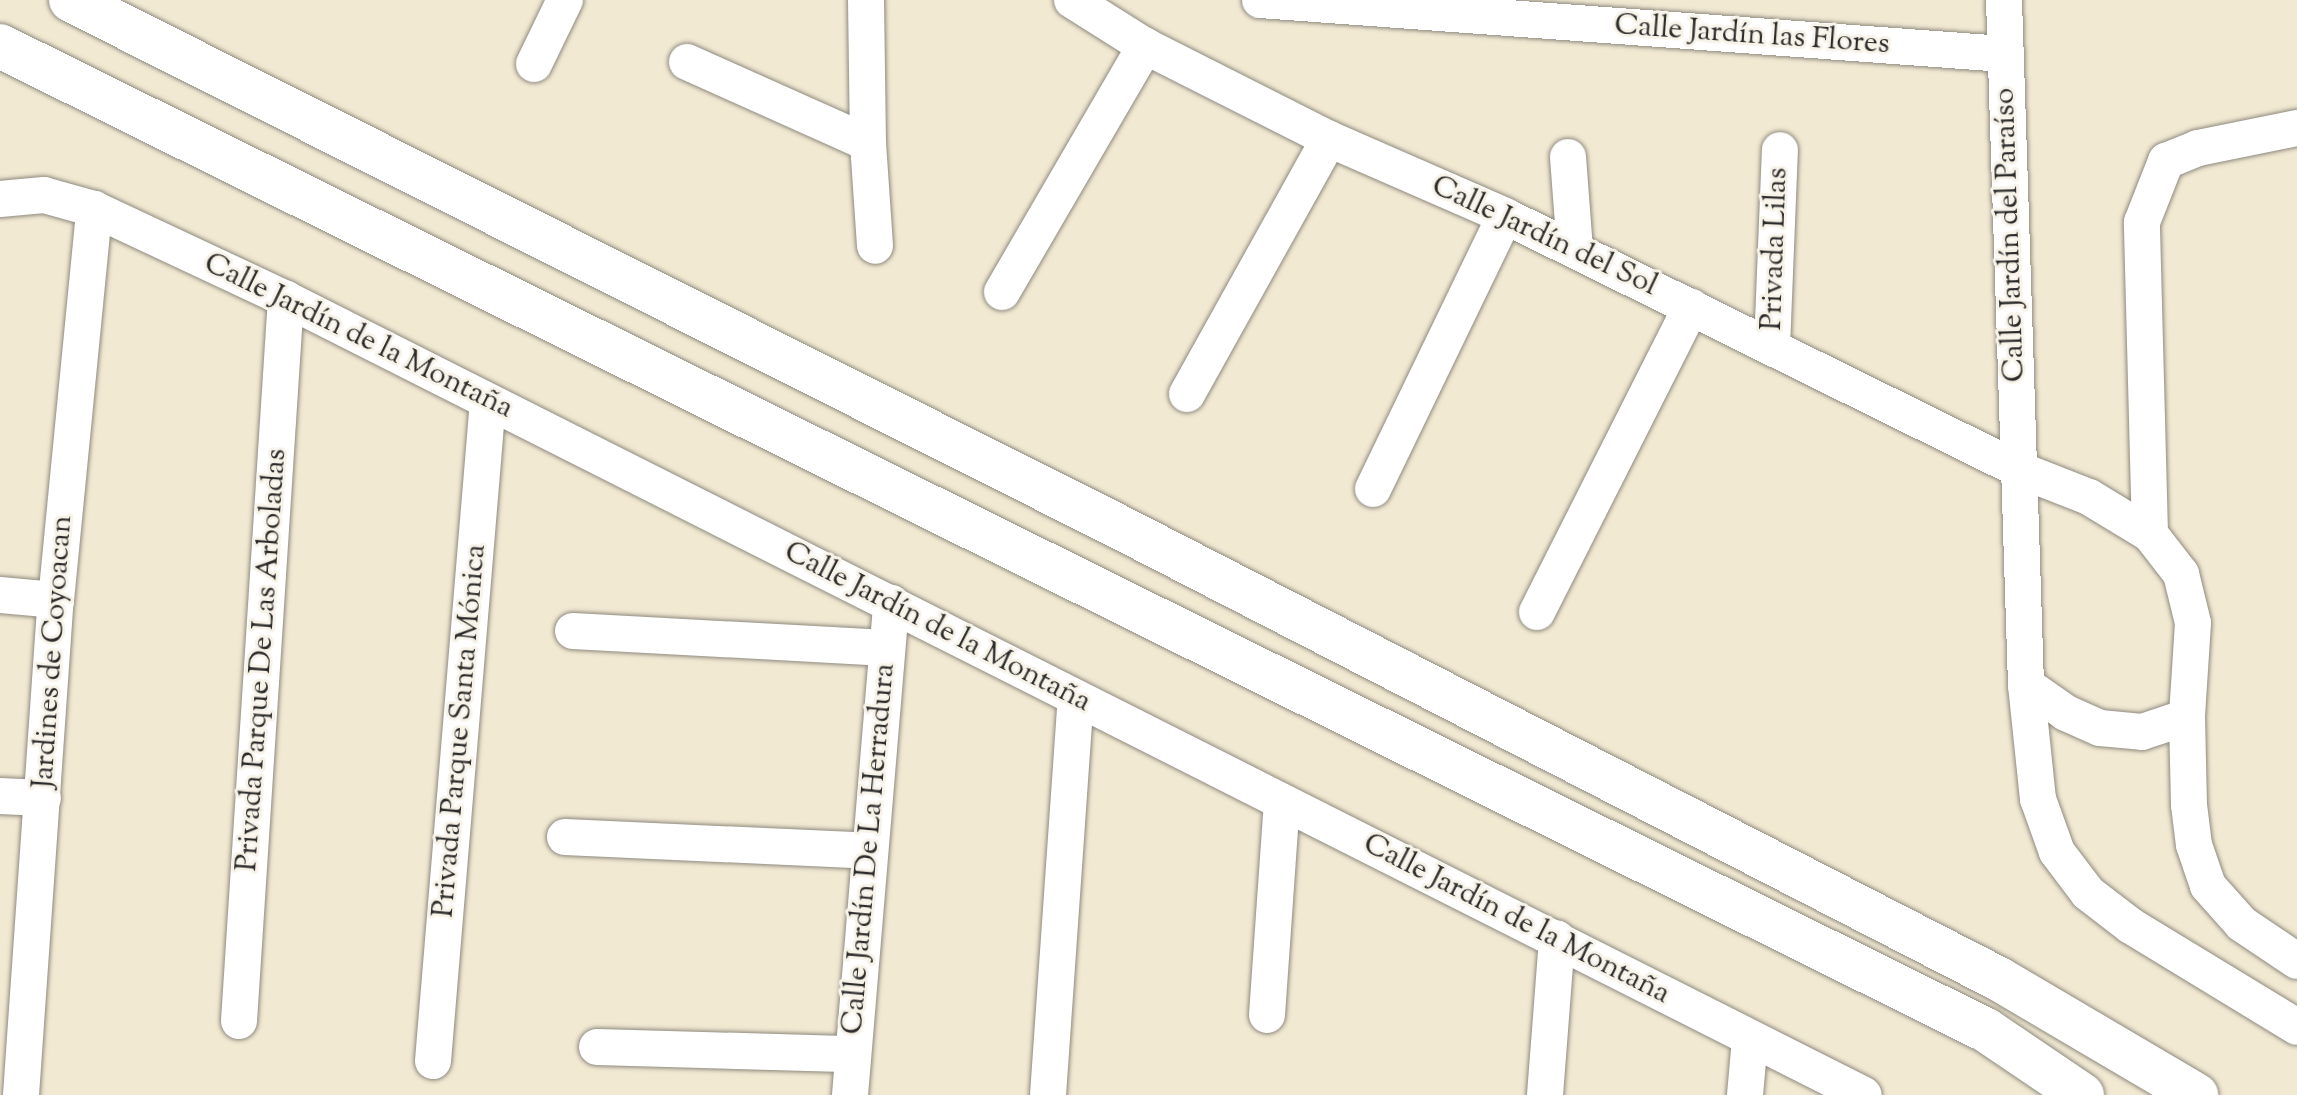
<!DOCTYPE html>
<html>
<head>
<meta charset="utf-8">
<style>
  body { margin:0 }
  #map { position:relative; width:2297px; height:1095px; overflow:hidden; background:#f2e9d3; font-family:"Sorts Mill Goudy",serif }
  div>[style] { position:absolute }
  .roads { filter:drop-shadow(0 0 2px #8e8a7f) drop-shadow(0 0 2px #8e8a7f) }
  .minor>* { height:36px; margin:-18px; padding:0 18px; transform-origin:18px; border-radius:18px; background:#fff }
  .highway>* { height:44px; margin:-22px; padding:0 22px; transform-origin:22px; border-radius:22px; background:#fff }
  span { translate:-50% -50%; white-space:nowrap; text-align:center; line-height:1.15; -webkit-text-stroke:6px #f7f3e8; paint-order:stroke }
  .street-label { font-size:30px; color:#2b2b2b }
</style>
</head>
<body>
<div id="map">
  <div class="roads">
    <div class="minor">
      <div style="left:866px;top:0;width:143px;rotate:89.2deg"></div>
      <div style="left:868px;top:143px;width:103px;rotate:86.1deg"></div>
      <div style="left:1072px;top:0;width:86px;rotate:32.2deg"></div>
      <div style="left:1145px;top:46px;width:206px;rotate:26.8deg"></div>
      <div style="left:1329px;top:139px;width:192px;rotate:23.6deg"></div>
      <div style="left:1505px;top:216px;width:574px;rotate:26.25deg"></div>
      <div style="left:2020px;top:470px;width:74px;rotate:21.4deg"></div>
      <div style="left:2089px;top:497px;width:71px;rotate:31.2deg"></div>
      <div style="left:2150px;top:534px;width:51px;rotate:52.2deg"></div>
      <div style="left:2181px;top:574px;width:50px;rotate:76.2deg"></div>
      <div style="left:2193px;top:623px;width:94px;rotate:93.7deg"></div>
      <div style="left:2187px;top:717px;width:88px;rotate:88.7deg"></div>
      <div style="left:2189px;top:805px;width:40px;rotate:82.9deg"></div>
      <div style="left:2194px;top:845px;width:43px;rotate:71.1deg"></div>
      <div style="left:2208px;top:886px;width:51px;rotate:48.2deg"></div>
      <div style="left:2242px;top:924px;width:66px;rotate:33.9deg"></div>
      <div style="left:1260px;top:0;width:747px;rotate:4.15deg"></div>
      <div style="left:2004px;top:0;width:685px;rotate:88.16deg"></div>
      <div style="left:2026px;top:685px;width:115px;rotate:84deg"></div>
      <div style="left:2038px;top:799px;width:56px;rotate:70.3deg"></div>
      <div style="left:2057px;top:852px;width:51px;rotate:52.9deg"></div>
      <div style="left:2088px;top:893px;width:54px;rotate:37.5deg"></div>
      <div style="left:2131px;top:926px;width:194px;rotate:31.3deg"></div>
      <div style="left:687px;top:62px;width:198px;rotate:24.1deg"></div>
      <div style="left:534px;top:64px;width:71px;rotate:-64.2deg"></div>
      <div style="left:1568px;top:157px;width:93px;rotate:85.7deg"></div>
      <div style="left:0;top:199px;width:44px;rotate:-5.2deg"></div>
      <div style="left:44px;top:195px;width:52px;rotate:15.6deg"></div>
      <div style="left:94px;top:209px;width:212px;rotate:25.1deg"></div>
      <div style="left:286px;top:299px;width:1767px;rotate:26.77deg"></div>
      <div style="left:1002px;top:292px;width:285px;rotate:-59.8deg"></div>
      <div style="left:1772px;top:347px;width:197px;rotate:-87.7deg"></div>
      <div style="left:1187px;top:394px;width:292px;rotate:-60.9deg"></div>
      <div style="left:1373px;top:489px;width:303px;rotate:-64.2deg"></div>
      <div style="left:2150px;top:534px;width:312px;rotate:-91.5deg"></div>
      <div style="left:2142px;top:222px;width:66px;rotate:-68.5deg"></div>
      <div style="left:2166px;top:161px;width:35px;rotate:-22deg"></div>
      <div style="left:2198px;top:148px;width:101px;rotate:-11.4deg"></div>
      <div style="left:0;top:595px;width:56px;rotate:5.1deg"></div>
      <div style="left:1537px;top:612px;width:342px;rotate:-63.2deg"></div>
      <div style="left:573px;top:631px;width:314px;rotate:3.1deg"></div>
      <div style="left:2026px;top:685px;width:49px;rotate:35deg"></div>
      <div style="left:2066px;top:713px;width:37px;rotate:24deg"></div>
      <div style="left:2100px;top:728px;width:42px;rotate:5.4deg"></div>
      <div style="left:2142px;top:732px;width:47px;rotate:-18.4deg"></div>
      <div style="left:0;top:796px;width:43px;rotate:2.7deg"></div>
      <div style="left:565px;top:837px;width:305px;rotate:2.6deg"></div>
      <div style="left:1267px;top:1015px;width:214px;rotate:-86deg"></div>
      <div style="left:239px;top:1021px;width:724px;rotate:-86.28deg"></div>
      <div style="left:597px;top:1047px;width:256px;rotate:1.6deg"></div>
      <div style="left:433px;top:1061px;width:662px;rotate:-85.24deg"></div>
      <div style="left:21px;top:1095px;width:496px;rotate:-86deg"></div>
      <div style="left:56px;top:600px;width:393px;rotate:-84.4deg"></div>
      <div style="left:850px;top:1095px;width:494px;rotate:-85.2deg"></div>
      <div style="left:1048px;top:1095px;width:398px;rotate:-86deg"></div>
      <div style="left:1545px;top:1095px;width:157px;rotate:-85.6deg"></div>
      <div style="left:1745px;top:1095px;width:56px;rotate:-84.9deg"></div>
    </div>
    <div class="highway">
      <div style="left:71px;top:0;width:1189px;rotate:26.69deg"></div>
      <div style="left:1133px;top:534px;width:974px;rotate:27.2deg"></div>
      <div style="left:1999px;top:979px;width:229px;rotate:30.5deg"></div>
      <div style="left:0;top:46px;width:2216px;rotate:26.36deg"></div>
      <div style="left:1986px;top:1030px;width:116px;rotate:34.1deg"></div>
    </div>
  </div>
  <div class="street-label">
    <span style="left:1752px;top:36px;rotate:4deg">Calle Jardín las Flores</span>
    <span style="left:2011px;top:235px;rotate:-92deg">Calle Jardín del Paraíso</span>
    <span style="left:1544px;top:237px;rotate:25deg">Calle Jardín del Sol</span>
    <span style="left:1776px;top:249px;rotate:-88deg">Privada Lilas</span>
    <span style="left:358px;top:337px;rotate:26deg">Calle Jardín de la Montaña</span>
    <span style="left:937px;top:628px;rotate:27deg">Calle Jardín de la Montaña</span>
    <span style="left:54px;top:652px;rotate:-86deg">Jardines de Coyoacan</span>
    <span style="left:263px;top:660px;rotate:-86deg">Privada Parque De Las Arboladas</span>
    <span style="left:461px;top:731px;rotate:-85deg">Privada Parque Santa Mónica</span>
    <span style="left:870px;top:849px;rotate:-85deg">Calle Jardín De La Herradura</span>
    <span style="left:1516px;top:920px;rotate:27deg">Calle Jardín de la Montaña</span>
  </div>
</div>
</body>
</html>
